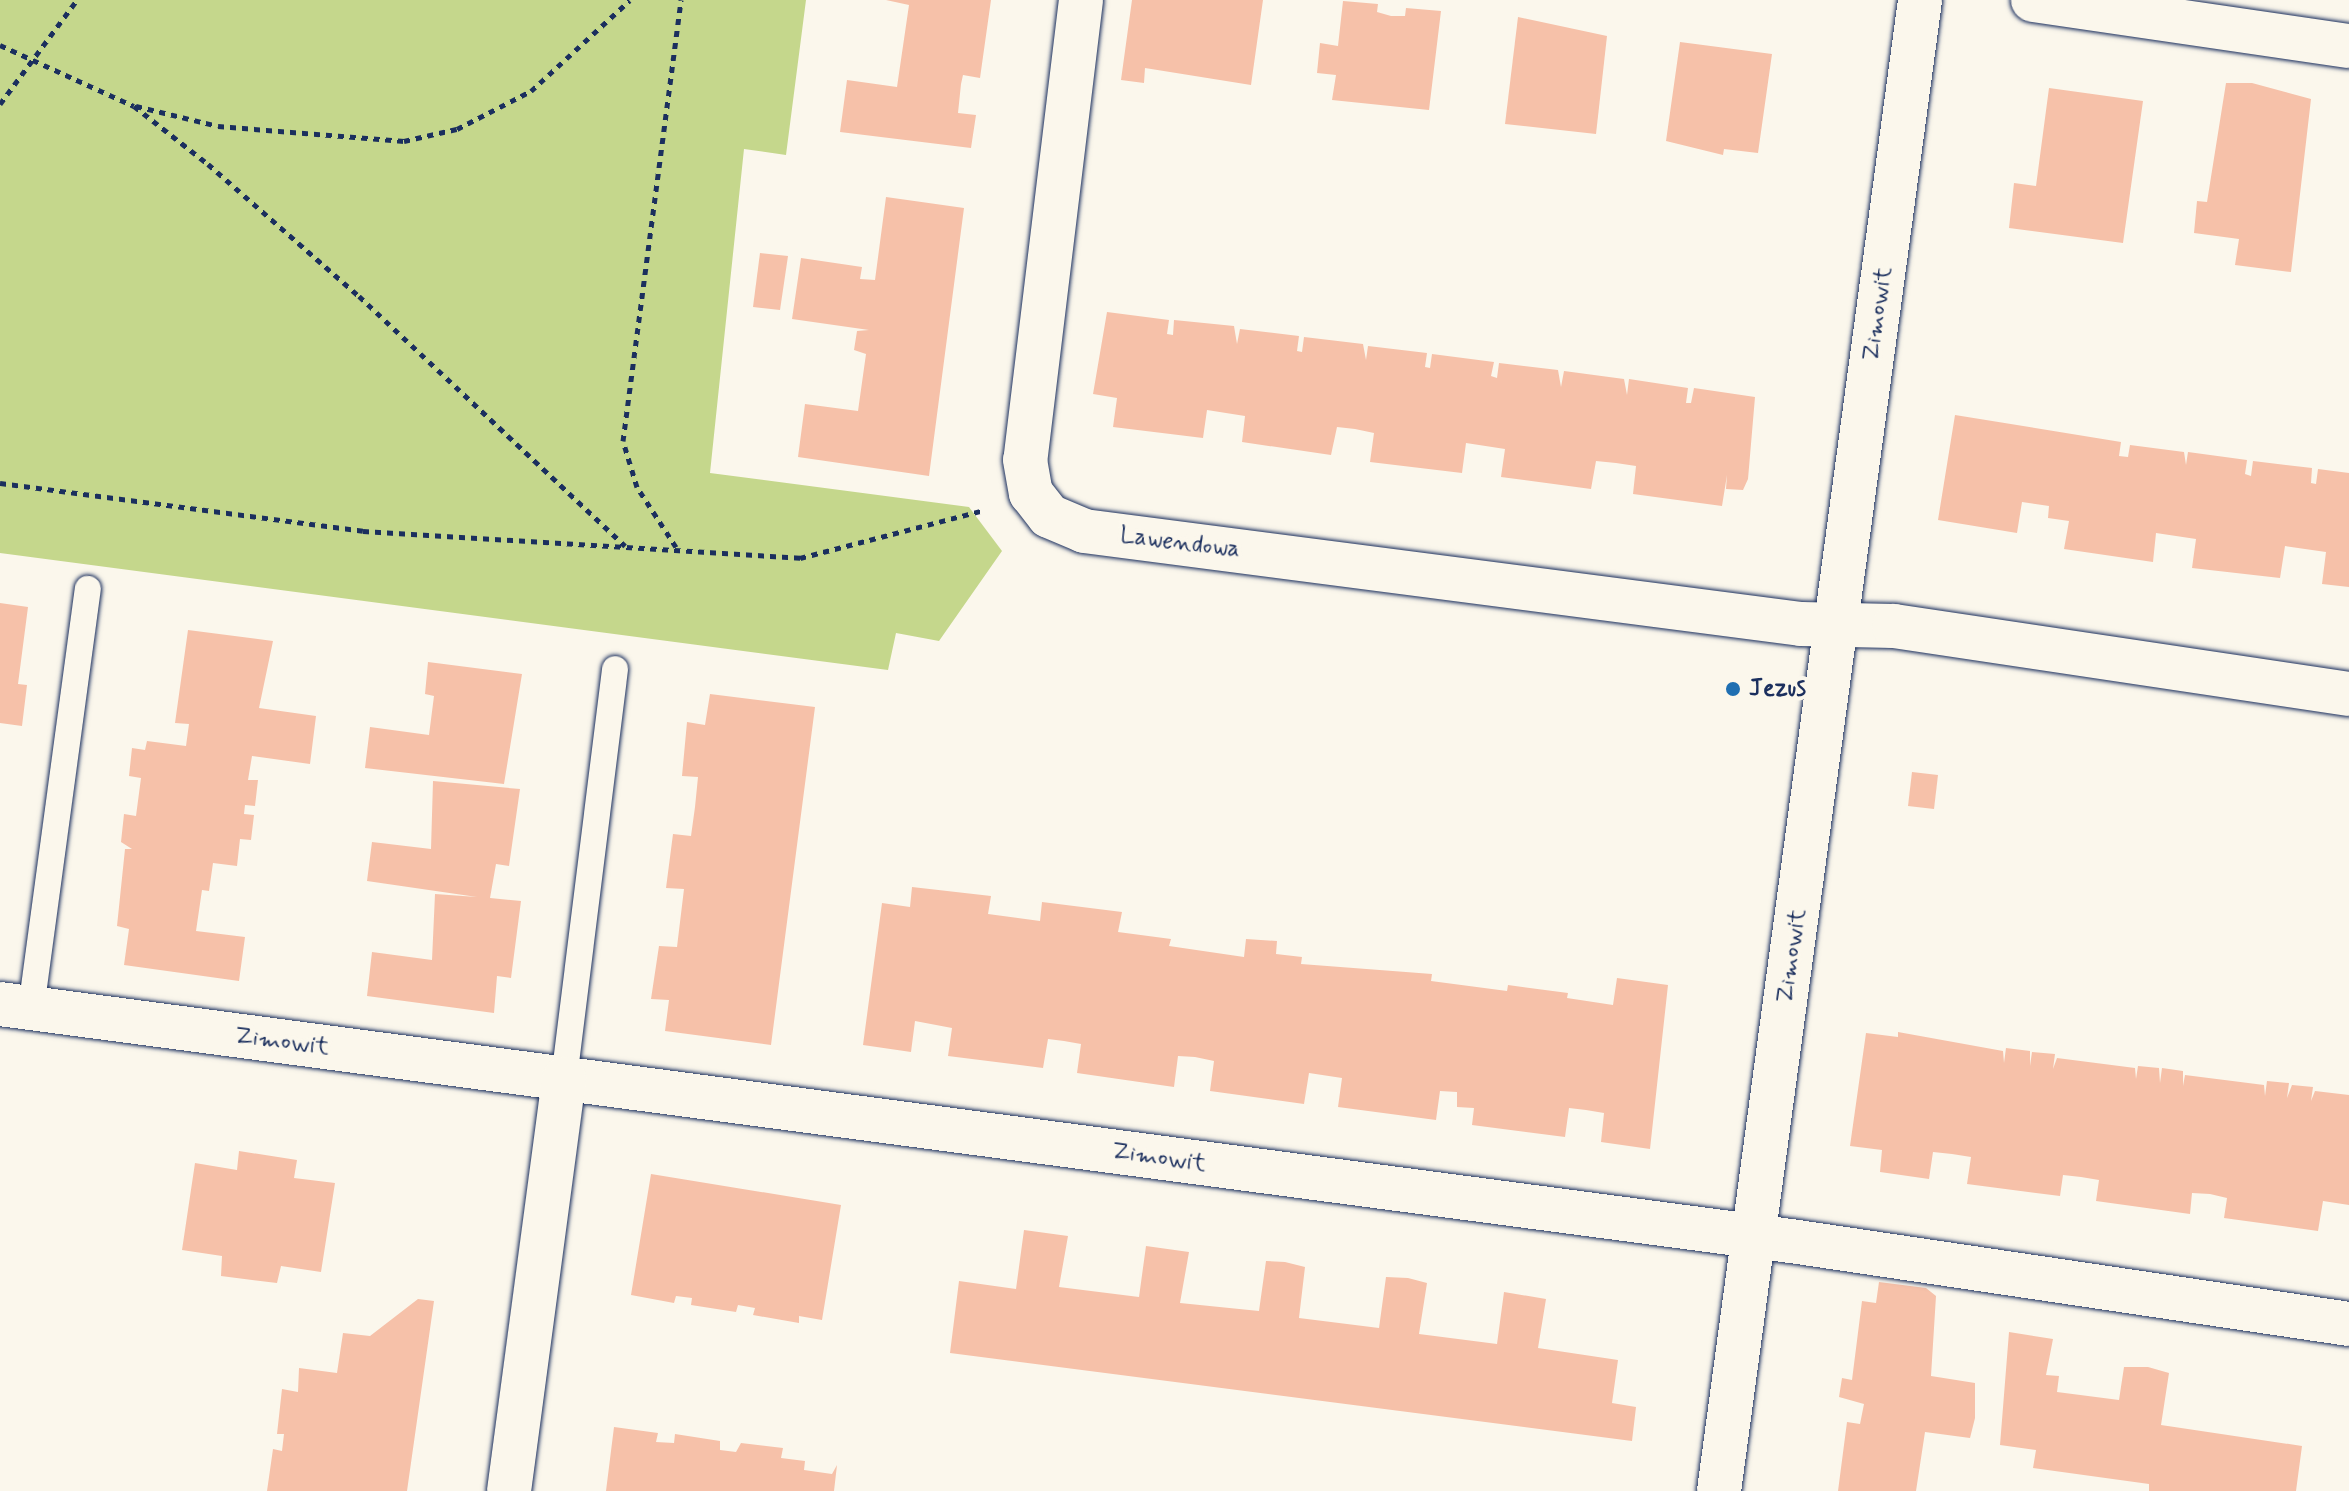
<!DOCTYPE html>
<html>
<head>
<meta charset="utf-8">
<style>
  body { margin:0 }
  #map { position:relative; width:2349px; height:1491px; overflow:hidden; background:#fbf7ec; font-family:Mynerve,sans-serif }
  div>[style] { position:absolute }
  .green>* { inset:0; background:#c5d78c }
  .building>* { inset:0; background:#f6c1a9 }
  .path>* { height:5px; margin-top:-2.5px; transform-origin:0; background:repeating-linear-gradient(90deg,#1b2f5e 0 6px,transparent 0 12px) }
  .roads { filter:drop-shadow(0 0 2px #1b2f5e) drop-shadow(0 0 2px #1b2f5e) }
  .service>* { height:26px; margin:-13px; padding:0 13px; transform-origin:13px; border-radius:13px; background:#fbf7ec }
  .minor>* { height:44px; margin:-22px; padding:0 22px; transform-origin:22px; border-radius:22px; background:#fbf7ec }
  .dots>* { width:22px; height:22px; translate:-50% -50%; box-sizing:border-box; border:4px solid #fbf7ec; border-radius:50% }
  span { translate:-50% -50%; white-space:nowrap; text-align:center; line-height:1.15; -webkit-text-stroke:8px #fbf7ec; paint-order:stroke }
  .street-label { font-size:24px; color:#1b2f5e }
  .poi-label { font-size:24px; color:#1b2f5e; font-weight:700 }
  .left { translate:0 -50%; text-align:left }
</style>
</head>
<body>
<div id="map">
  <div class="green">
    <div style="clip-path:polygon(0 0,806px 0,786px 155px,744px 149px,710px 473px,969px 507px,1002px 551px,939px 641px,896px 633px,888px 670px,0 553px)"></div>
  </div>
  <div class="building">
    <div style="clip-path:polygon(886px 0,991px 0,980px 78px,963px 75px,961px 84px,958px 113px,976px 115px,971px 148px,840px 132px,847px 80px,897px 87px,909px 5px)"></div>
    <div style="clip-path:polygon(1132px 0,1263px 0,1251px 85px,1145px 68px,1144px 83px,1121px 80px)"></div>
    <div style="clip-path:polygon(1343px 1px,1378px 4px,1377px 12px,1391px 16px,1405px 16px,1406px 8px,1441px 11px,1429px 110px,1332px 100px,1336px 75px,1317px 73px,1320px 43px,1338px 46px)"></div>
    <div style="clip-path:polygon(1518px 17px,1607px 36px,1596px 134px,1505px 124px)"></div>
    <div style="clip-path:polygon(1680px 42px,1772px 54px,1758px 153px,1724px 149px,1723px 155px,1666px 141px)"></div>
    <div style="clip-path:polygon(2226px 83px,2252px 83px,2311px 99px,2291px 272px,2235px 265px,2239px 239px,2194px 233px,2197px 201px,2207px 202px)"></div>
    <div style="clip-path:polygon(2049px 88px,2143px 101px,2123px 243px,2009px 228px,2014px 183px,2036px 186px)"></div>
    <div style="clip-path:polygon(886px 197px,964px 208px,929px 476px,798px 457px,805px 404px,858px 411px,866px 354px,854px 350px,857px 331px,869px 330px,792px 319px,801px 258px,862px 267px,860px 279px,875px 280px)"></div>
    <div style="clip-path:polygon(760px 253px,788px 256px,780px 310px,753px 307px)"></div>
    <div style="clip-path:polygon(1107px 312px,1169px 320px,1167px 334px,1173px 335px,1174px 320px,1234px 326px,1237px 344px,1240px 329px,1299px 336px,1297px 351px,1302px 352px,1304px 337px,1363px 344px,1366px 360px,1368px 346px,1427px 353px,1425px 367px,1430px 368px,1432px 354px,1494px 362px,1491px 376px,1497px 378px,1499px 363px,1558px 370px,1561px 387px,1564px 371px,1624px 379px,1627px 395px,1629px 379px,1688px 388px,1686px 403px,1691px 403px,1694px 388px,1755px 397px,1748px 479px,1743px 490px,1726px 489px,1727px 475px,1722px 506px,1633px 494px,1636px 466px,1616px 463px,1596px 461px,1591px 489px,1501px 477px,1505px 449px,1466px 443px,1462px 473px,1370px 462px,1374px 433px,1355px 429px,1337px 427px,1331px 455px,1242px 442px,1245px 416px,1207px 410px,1203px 438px,1113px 427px,1117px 398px,1093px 394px)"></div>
    <div style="clip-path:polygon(1955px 415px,2121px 442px,2119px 456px,2128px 457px,2130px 445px,2184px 452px,2186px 465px,2188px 452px,2247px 460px,2245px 474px,2251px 476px,2253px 461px,2312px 468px,2311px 483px,2316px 484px,2318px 469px,2349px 473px,2349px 587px,2322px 584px,2326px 552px,2305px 549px,2285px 546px,2280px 578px,2192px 568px,2196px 539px,2156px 533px,2153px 562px,2064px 549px,2069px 521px,2048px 518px,2049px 506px,2022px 502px,2017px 533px,1938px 520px)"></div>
    <div style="clip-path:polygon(0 603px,28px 607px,18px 684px,27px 685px,22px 726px,0 723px)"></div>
    <div style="clip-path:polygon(188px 630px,273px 641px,259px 708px,316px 716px,310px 764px,252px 756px,248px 780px,258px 780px,255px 806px,245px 805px,244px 814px,254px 815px,251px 840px,240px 839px,237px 866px,213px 863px,209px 891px,202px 890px,196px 931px,245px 937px,239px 981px,124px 965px,129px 929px,117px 926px,125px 849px,132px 849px,121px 842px,124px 814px,136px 816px,141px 778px,129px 776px,132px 748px,145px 750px,147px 741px,186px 746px,189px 724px,175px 723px)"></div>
    <div style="clip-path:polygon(428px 662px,522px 674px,504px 784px,365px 768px,370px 727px,429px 735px,434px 696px,425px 694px)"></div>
    <div style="clip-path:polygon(710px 694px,815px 707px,771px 1045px,665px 1031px,669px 1000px,651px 999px,659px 946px,677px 947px,684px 889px,666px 888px,673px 834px,691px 836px,695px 807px,698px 777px,682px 776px,687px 722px,705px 725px)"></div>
    <div style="clip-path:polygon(1912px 772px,1938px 775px,1934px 809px,1908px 806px)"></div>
    <div style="clip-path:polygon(433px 781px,520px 789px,509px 866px,496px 864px,490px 898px,521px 901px,511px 978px,497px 976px,494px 1013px,367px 996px,372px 952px,432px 960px,435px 894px,477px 897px,367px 881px,372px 842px,431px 849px)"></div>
    <div style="clip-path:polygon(912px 887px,991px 896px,988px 914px,1040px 921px,1042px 902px,1122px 912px,1118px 932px,1171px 939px,1169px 946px,1244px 957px,1246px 939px,1277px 941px,1276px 954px,1302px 957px,1301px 964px,1432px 974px,1431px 981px,1507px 991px,1508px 985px,1568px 993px,1567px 998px,1613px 1005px,1617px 978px,1668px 985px,1650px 1149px,1601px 1142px,1604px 1113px,1586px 1110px,1569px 1108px,1565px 1137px,1472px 1125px,1474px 1108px,1457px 1107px,1457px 1092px,1440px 1091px,1436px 1120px,1338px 1107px,1342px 1078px,1309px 1073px,1304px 1104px,1210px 1091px,1214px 1061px,1195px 1057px,1178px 1056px,1174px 1087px,1077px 1073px,1081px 1044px,1064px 1041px,1048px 1039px,1043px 1068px,948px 1056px,952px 1028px,915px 1021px,911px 1052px,863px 1045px,882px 903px,910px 907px)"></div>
    <div style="clip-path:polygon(1898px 1032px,2003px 1051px,2004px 1063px,2006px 1048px,2030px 1051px,2030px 1066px,2032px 1052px,2055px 1054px,2053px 1069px,2057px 1058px,2135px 1068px,2136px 1079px,2138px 1066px,2159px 1068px,2160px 1083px,2162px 1068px,2183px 1071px,2183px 1086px,2185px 1075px,2264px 1085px,2265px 1096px,2267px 1081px,2289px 1083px,2287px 1098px,2292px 1085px,2313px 1087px,2311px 1101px,2315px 1091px,2349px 1095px,2349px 1205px,2323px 1201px,2318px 1231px,2224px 1218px,2227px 1198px,2210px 1194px,2192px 1193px,2190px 1214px,2096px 1201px,2099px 1180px,2081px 1177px,2063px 1175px,2060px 1196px,1967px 1184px,1971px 1157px,1952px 1154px,1933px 1152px,1929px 1179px,1880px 1172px,1882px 1150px,1850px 1146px,1866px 1033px,1898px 1037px)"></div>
    <div style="clip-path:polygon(239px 1151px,297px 1160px,294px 1178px,335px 1183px,321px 1272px,281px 1266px,277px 1283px,221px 1276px,222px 1256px,182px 1250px,195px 1163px,237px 1170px)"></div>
    <div style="clip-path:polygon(651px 1174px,841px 1205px,822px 1320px,799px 1316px,799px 1323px,753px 1315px,755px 1308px,738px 1305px,736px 1312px,691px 1305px,692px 1298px,676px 1296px,674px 1303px,631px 1295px)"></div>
    <div style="clip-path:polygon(1024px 1230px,1068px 1236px,1059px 1287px,1139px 1297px,1146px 1246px,1189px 1252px,1180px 1303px,1259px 1311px,1266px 1261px,1285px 1262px,1305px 1267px,1299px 1318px,1379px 1328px,1386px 1277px,1408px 1278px,1427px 1283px,1419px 1334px,1497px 1344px,1504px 1292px,1546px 1299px,1538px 1348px,1618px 1360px,1612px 1403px,1636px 1407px,1632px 1441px,950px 1353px,959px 1281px,1016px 1289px)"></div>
    <div style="clip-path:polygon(1879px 1282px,1926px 1288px,1936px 1296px,1931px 1376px,1975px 1383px,1975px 1418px,1970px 1438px,1925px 1432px,1916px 1491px,1838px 1491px,1847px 1422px,1860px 1424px,1864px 1404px,1839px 1397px,1842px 1378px,1852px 1380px,1862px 1301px,1876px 1303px)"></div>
    <div style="clip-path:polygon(418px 1299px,434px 1301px,407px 1491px,267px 1491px,273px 1449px,282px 1451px,284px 1434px,277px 1434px,282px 1389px,298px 1392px,299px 1368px,337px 1373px,343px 1333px,370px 1336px)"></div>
    <div style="clip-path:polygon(2009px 1332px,2053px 1339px,2046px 1375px,2059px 1376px,2057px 1392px,2119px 1400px,2124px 1367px,2148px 1367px,2169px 1373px,2161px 1425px,2302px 1446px,2296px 1491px,2149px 1491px,2149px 1484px,2033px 1468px,2036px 1450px,2000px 1445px)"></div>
    <div style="clip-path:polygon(614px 1427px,658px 1433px,656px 1442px,674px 1443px,675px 1434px,720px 1441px,720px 1450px,736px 1452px,741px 1443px,783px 1448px,781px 1458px,805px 1461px,804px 1470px,832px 1474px,837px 1465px,834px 1491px,606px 1491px)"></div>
  </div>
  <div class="path">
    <div style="left:0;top:45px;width:147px;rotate:24.5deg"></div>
    <div style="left:134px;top:106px;width:94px;rotate:38.1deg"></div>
    <div style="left:208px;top:164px;width:201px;rotate:41.2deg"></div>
    <div style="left:359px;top:296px;width:365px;rotate:43.2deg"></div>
    <div style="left:0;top:104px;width:129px;rotate:-53.5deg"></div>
    <div style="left:136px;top:106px;width:84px;rotate:13.7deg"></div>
    <div style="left:218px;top:126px;width:187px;rotate:4.6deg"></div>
    <div style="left:404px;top:141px;width:54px;rotate:-12.8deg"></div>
    <div style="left:457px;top:129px;width:83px;rotate:-27.2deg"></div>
    <div style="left:531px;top:91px;width:134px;rotate:-42.6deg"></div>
    <div style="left:0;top:483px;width:366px;rotate:7.5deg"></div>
    <div style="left:363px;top:531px;width:438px;rotate:3.5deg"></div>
    <div style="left:800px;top:558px;width:187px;rotate:-14.6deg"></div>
    <div style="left:676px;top:547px;width:72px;rotate:-123deg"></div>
    <div style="left:637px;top:487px;width:48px;rotate:-106.9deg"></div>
    <div style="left:623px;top:441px;width:445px;rotate:-82.5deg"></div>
  </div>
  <div class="roads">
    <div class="service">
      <div style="left:31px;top:1009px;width:424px;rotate:-82.3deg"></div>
      <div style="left:564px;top:1079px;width:413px;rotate:-82.9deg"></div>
    </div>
    <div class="minor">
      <div style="left:1081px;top:0;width:463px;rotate:96.9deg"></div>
      <div style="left:1025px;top:460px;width:34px;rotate:80deg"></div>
      <div style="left:1031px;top:493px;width:29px;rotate:52deg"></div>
      <div style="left:1049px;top:516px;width:38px;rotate:23deg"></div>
      <div style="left:1084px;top:531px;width:723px;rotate:7.39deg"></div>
      <div style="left:1801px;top:624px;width:93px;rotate:1.2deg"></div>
      <div style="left:1894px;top:626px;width:460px;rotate:8.5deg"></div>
      <div style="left:2033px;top:0;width:319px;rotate:8.3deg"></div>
      <div style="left:0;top:1004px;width:1807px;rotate:7.54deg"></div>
      <div style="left:1791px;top:1241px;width:564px;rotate:8.46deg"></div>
      <div style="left:509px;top:1491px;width:416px;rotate:-82.4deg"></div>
      <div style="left:1719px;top:1491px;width:1504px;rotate:-82.32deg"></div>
    </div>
  </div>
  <div class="dots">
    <div style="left:1733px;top:689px;background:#1f6fb2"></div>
  </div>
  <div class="street-label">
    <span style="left:1878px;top:314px;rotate:-82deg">Zimowit</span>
    <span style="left:1180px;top:543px;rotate:7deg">Lawendowa</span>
    <span style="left:1792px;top:956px;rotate:-82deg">Zimowit</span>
    <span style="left:282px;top:1042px;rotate:7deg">Zimowit</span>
    <span style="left:1159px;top:1158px;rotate:8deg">Zimowit</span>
  </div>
  <div class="poi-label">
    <span class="left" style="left:1749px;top:689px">Jezus</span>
  </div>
</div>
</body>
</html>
